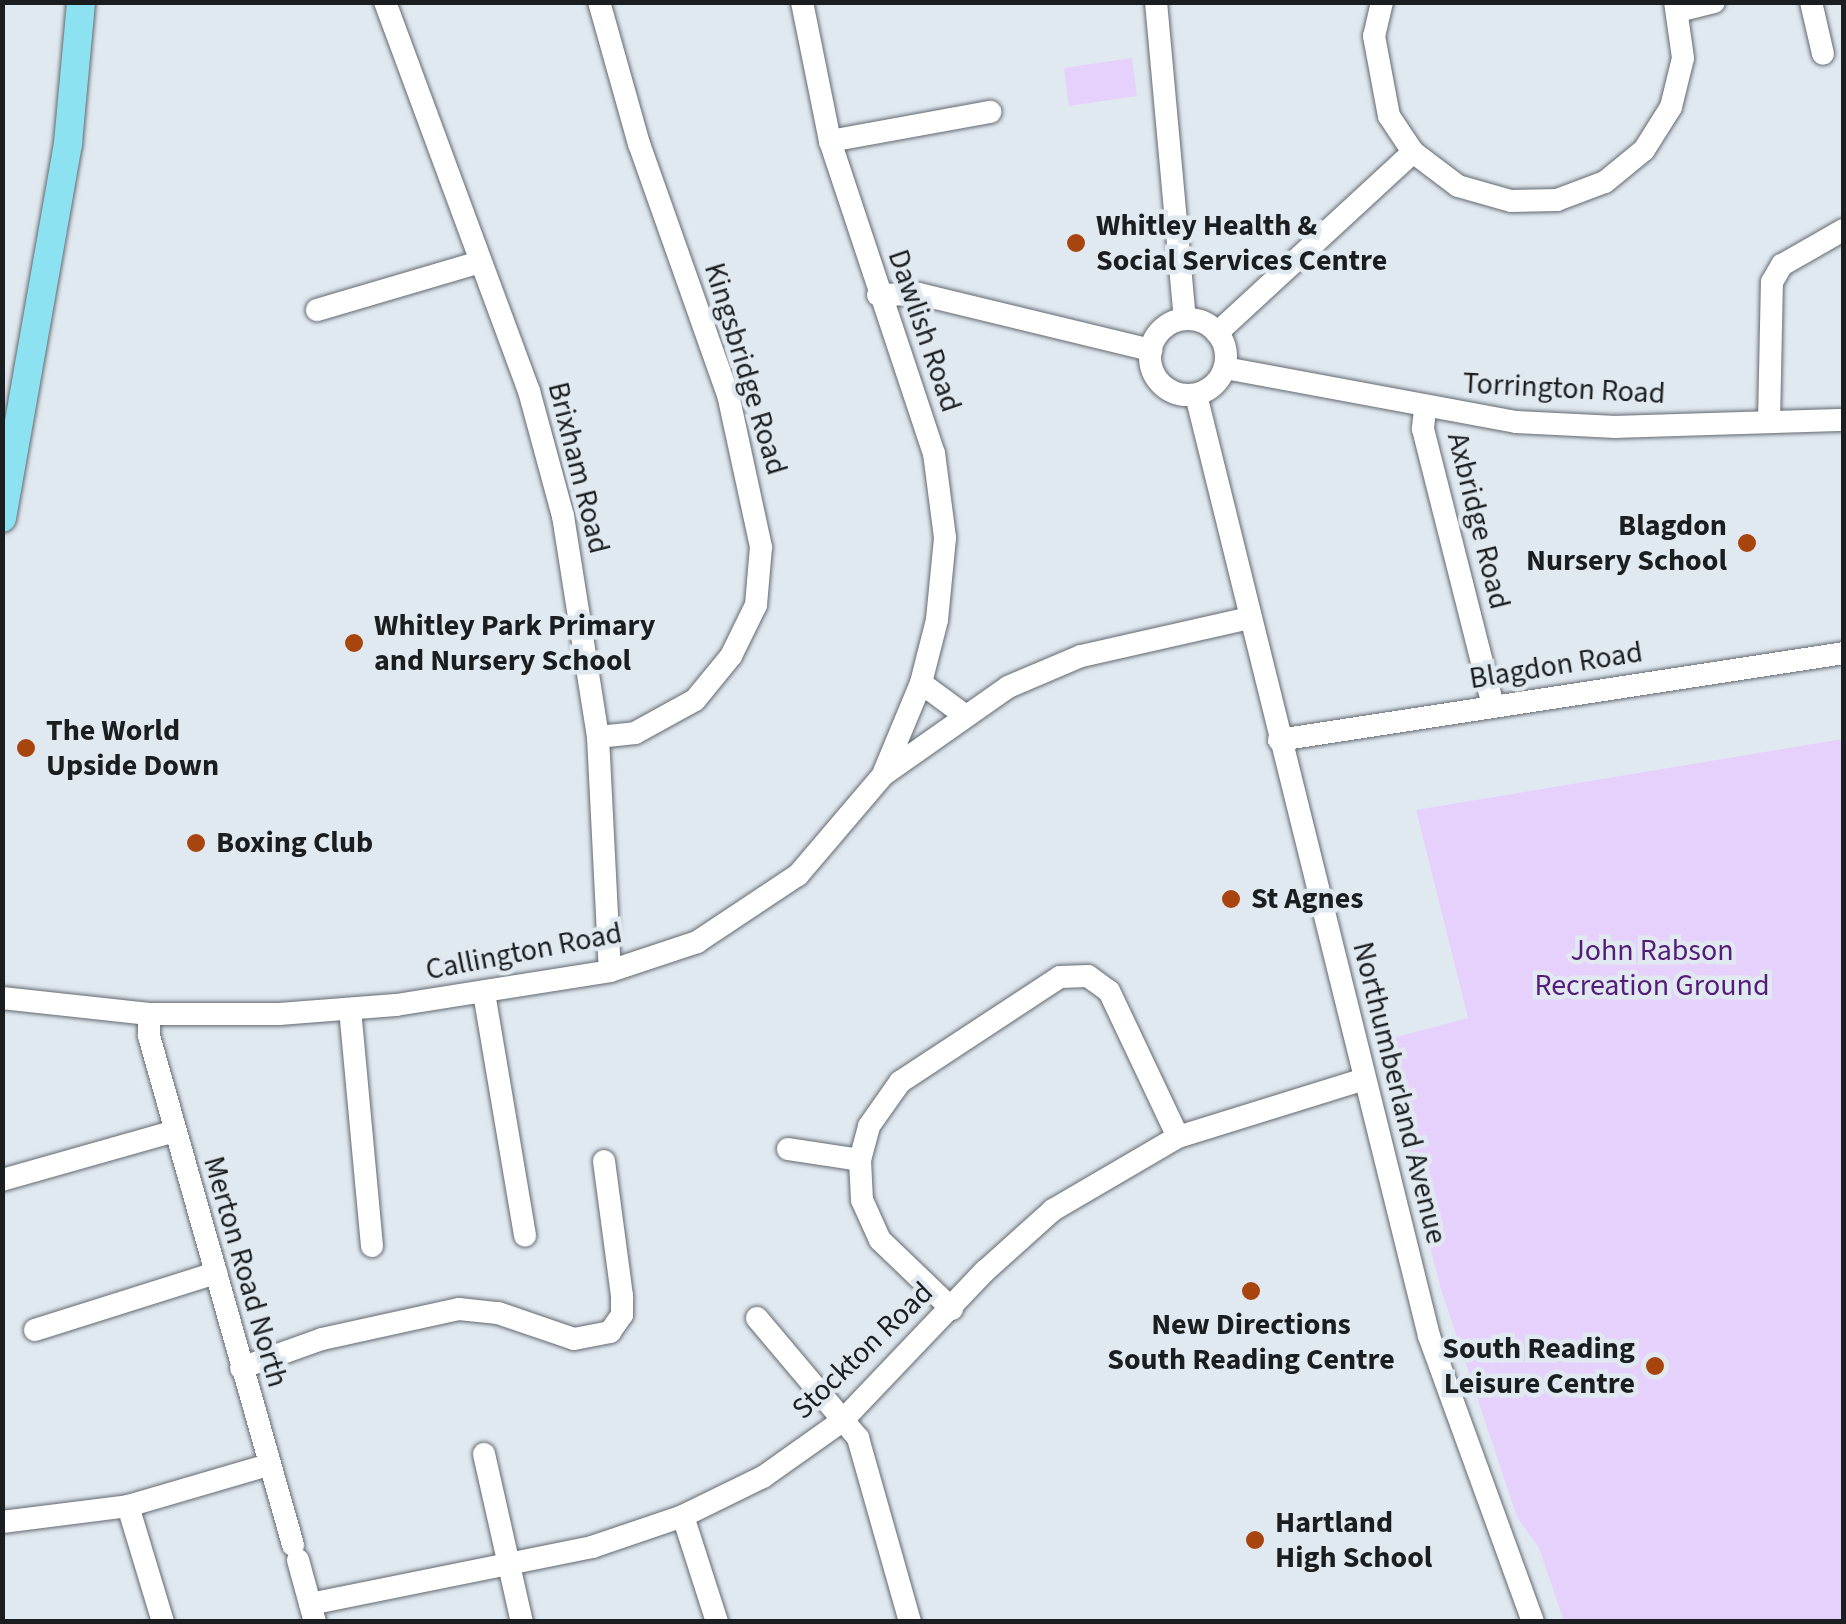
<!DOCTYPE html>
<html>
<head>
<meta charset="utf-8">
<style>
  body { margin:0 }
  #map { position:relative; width:1846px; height:1624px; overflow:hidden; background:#e1e9f0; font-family:"Source Sans 3",sans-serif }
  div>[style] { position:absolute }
  .green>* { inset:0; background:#e6d0fc }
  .roads { filter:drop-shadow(0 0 2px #626970) drop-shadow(0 0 2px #626970) }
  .minor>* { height:22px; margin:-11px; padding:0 11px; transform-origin:11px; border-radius:11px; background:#fff }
  .minor>.ring { margin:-11px; padding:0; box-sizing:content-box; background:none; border:22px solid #fff; border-radius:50% }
  .major>* { height:28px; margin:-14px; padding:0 14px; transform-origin:14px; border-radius:14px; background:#8de2f2 }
  .dots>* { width:28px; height:28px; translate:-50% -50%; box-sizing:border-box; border:5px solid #e1e9f0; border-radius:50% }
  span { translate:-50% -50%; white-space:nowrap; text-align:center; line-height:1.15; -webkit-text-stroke:9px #e1e9f0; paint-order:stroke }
  .poi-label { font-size:30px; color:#1b1e20; font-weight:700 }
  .left { translate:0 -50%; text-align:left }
  .right { translate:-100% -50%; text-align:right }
  .street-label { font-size:30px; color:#1b1e20 }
  .park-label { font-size:30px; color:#541b78 }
  .frame { position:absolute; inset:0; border:5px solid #1b1e20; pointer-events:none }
</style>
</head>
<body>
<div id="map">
  <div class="green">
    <div style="clip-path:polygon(1132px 58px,1137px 96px,1069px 106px,1064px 68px)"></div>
    <div style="clip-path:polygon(1843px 739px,1843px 1621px,1564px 1621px,1539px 1548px,1517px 1517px,1441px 1289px,1377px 1042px,1468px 1018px,1416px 810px)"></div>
  </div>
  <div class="roads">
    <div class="minor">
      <div style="left:385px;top:2px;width:415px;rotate:69.7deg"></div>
      <div style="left:529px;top:391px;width:130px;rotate:74.8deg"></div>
      <div style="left:563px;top:516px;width:224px;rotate:81deg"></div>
      <div style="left:598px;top:737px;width:234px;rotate:87.1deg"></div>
      <div style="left:802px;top:2px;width:142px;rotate:78.6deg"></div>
      <div style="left:830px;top:141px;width:329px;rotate:71.6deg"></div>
      <div style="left:934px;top:453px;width:86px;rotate:82.6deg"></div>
      <div style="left:945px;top:538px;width:82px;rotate:95.6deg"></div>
      <div style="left:937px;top:620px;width:65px;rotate:104.3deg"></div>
      <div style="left:921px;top:683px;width:96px;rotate:112.6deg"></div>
      <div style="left:1156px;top:2px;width:318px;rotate:84.8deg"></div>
      <div style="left:1382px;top:2px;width:35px;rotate:103deg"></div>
      <div style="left:1374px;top:36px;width:81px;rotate:79.4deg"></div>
      <div style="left:1389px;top:116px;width:43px;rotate:56.3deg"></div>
      <div style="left:1413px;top:152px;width:56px;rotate:37.1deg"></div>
      <div style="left:1458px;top:186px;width:55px;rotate:15.8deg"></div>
      <div style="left:1511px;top:201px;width:46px;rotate:-1.2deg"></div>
      <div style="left:1557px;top:200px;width:51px;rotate:-20.6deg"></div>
      <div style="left:1605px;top:182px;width:50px;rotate:-39.4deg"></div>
      <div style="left:1644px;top:150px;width:51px;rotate:-57.9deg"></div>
      <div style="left:1671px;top:107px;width:50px;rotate:-76.2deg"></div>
      <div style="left:1683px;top:58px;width:57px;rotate:-98.1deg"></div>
      <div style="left:1811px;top:2px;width:53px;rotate:77deg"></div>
      <div style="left:1678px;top:11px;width:37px;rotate:-14deg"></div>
      <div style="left:830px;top:141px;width:163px;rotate:-10.3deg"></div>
      <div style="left:878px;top:295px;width:41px;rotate:-1.4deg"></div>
      <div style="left:919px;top:294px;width:239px;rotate:13.6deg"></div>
      <div style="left:317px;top:310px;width:170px;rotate:-16.4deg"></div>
      <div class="ring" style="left:1150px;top:319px;width:54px;height:54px"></div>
      <div style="left:1217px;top:333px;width:267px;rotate:-42.7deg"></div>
      <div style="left:1225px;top:368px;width:296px;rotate:10.5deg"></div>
      <div style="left:1516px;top:422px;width:100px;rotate:2.9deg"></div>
      <div style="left:1616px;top:427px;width:228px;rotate:-1.8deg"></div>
      <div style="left:1196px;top:395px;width:969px;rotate:76.09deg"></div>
      <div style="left:1429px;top:1336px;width:304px;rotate:70deg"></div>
      <div style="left:1425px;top:409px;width:20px;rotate:96deg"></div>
      <div style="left:1423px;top:429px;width:285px;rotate:75.8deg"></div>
      <div style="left:1769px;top:422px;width:140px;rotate:-88.8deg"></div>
      <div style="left:1772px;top:282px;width:20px;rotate:-60deg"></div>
      <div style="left:1782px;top:265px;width:70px;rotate:-29.8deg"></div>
      <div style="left:921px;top:683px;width:52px;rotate:36.4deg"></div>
      <div style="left:598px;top:737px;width:37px;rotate:-6deg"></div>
      <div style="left:635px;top:733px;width:68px;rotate:-28.8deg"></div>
      <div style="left:695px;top:700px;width:57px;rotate:-50.7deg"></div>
      <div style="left:731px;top:656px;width:57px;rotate:-63.9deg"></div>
      <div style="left:756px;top:605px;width:58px;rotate:-85.1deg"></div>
      <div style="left:761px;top:547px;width:156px;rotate:-102.2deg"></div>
      <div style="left:728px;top:395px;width:266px;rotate:-109.5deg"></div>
      <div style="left:639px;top:144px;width:148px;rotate:-105.7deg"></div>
      <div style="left:1279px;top:740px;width:572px;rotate:-8.75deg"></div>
      <div style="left:484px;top:993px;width:246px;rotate:80.4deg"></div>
      <div style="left:2px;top:998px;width:148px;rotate:6.2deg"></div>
      <div style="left:149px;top:1014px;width:130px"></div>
      <div style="left:279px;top:1014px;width:117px;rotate:-4.4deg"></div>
      <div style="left:396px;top:1005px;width:217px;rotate:-9deg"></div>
      <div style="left:610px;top:971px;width:92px;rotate:-18.4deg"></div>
      <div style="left:697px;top:942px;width:121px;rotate:-33.6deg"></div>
      <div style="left:798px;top:875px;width:131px;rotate:-49.6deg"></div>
      <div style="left:883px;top:775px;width:153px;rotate:-35.1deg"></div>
      <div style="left:1008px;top:687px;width:79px;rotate:-23deg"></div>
      <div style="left:1081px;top:656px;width:172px;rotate:-12.7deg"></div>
      <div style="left:350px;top:1009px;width:238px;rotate:84.7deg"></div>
      <div style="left:149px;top:1014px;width:22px;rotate:90deg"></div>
      <div style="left:149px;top:1036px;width:529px;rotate:74.2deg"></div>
      <div style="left:788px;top:1149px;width:73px;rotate:8.7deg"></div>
      <div style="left:2px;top:1180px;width:180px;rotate:-15.8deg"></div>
      <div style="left:952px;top:1309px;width:100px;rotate:-136.2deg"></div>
      <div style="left:880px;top:1240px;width:44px;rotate:-114.2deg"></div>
      <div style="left:862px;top:1200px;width:40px;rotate:-92.9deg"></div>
      <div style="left:860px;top:1160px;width:35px;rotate:-75deg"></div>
      <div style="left:869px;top:1126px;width:54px;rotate:-54.8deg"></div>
      <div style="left:900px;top:1082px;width:191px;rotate:-33.3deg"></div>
      <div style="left:1060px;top:977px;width:28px;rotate:-2deg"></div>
      <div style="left:1088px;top:976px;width:26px;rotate:36deg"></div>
      <div style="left:1109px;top:991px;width:161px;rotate:64.7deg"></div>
      <div style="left:757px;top:1318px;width:157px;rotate:49.9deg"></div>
      <div style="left:858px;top:1438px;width:191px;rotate:74.2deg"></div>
      <div style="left:35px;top:1330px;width:190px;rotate:-17.5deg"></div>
      <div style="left:241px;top:1368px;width:86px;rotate:-19.7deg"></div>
      <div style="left:322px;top:1339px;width:140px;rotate:-12.4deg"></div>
      <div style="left:459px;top:1309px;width:39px;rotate:6deg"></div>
      <div style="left:498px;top:1313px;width:80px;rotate:18.9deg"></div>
      <div style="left:574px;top:1339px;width:37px;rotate:-11deg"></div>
      <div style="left:610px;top:1332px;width:21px;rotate:-55deg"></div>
      <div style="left:622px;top:1315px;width:19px;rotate:-90deg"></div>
      <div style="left:622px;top:1296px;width:136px;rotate:-97.6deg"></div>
      <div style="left:484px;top:1454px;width:172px;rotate:77.3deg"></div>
      <div style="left:128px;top:1506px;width:121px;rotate:73.2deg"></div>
      <div style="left:683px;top:1516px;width:111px;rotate:72.2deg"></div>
      <div style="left:2px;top:1522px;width:127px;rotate:-7.2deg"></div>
      <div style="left:128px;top:1506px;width:146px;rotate:-16.3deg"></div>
      <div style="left:298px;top:1560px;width:64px;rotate:74.7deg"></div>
      <div style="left:310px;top:1604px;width:288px;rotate:-11.4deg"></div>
      <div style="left:592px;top:1547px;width:96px;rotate:-18.8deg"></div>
      <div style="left:683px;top:1516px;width:89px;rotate:-26deg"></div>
      <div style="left:763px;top:1477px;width:97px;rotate:-35.3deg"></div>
      <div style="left:842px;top:1421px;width:207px;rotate:-46.4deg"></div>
      <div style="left:985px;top:1271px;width:91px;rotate:-41.9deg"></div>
      <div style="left:1053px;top:1210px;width:145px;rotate:-30.3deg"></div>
      <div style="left:1178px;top:1137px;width:192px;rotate:-17.3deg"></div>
    </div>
    <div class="major">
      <div style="left:2px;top:518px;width:381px;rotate:-80deg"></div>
      <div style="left:68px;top:143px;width:142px;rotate:-84.7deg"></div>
    </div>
  </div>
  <div class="dots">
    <div style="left:1076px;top:243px;background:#a8440e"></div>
    <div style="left:1747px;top:543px;background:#a8440e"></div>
    <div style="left:354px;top:643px;background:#a8440e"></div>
    <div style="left:26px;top:748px;background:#a8440e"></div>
    <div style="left:196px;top:843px;background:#a8440e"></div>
    <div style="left:1231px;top:899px;background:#a8440e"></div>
    <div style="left:1251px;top:1291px;background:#a8440e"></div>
    <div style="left:1655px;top:1366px;background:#a8440e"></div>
    <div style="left:1255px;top:1540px;background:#a8440e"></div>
  </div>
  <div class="poi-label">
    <span class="left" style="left:1096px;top:243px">Whitley Health &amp;<br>Social Services Centre</span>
    <span class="right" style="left:1727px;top:543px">Blagdon<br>Nursery School</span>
    <span class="left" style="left:374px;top:643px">Whitley Park Primary<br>and Nursery School</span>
    <span class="left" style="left:46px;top:748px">The World<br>Upside Down</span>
    <span class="left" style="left:216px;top:843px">Boxing Club</span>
    <span class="left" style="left:1251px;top:899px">St Agnes</span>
    <span style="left:1251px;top:1342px">New Directions<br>South Reading Centre</span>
    <span class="right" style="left:1635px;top:1366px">South Reading<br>Leisure Centre</span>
    <span class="left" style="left:1275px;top:1540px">Hartland<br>High School</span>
  </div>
  <div class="street-label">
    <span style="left:924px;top:331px;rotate:71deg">Dawlish Road</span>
    <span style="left:745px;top:369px;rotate:73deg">Kingsbridge Road</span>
    <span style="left:1564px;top:389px;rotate:3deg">Torrington Road</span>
    <span style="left:578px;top:468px;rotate:76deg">Brixham Road</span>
    <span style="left:1478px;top:521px;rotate:76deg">Axbridge Road</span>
    <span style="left:1556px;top:666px;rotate:-9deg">Blagdon Road</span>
    <span style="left:524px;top:952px;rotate:-11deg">Callington Road</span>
    <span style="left:1399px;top:1093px;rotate:76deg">Northumberland Avenue</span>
    <span style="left:245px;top:1272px;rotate:74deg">Merton Road North</span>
    <span style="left:863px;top:1351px;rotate:-44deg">Stockton Road</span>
  </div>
  <div class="park-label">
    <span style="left:1652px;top:968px">John Rabson<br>Recreation Ground</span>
  </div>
  <div class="frame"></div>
</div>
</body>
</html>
